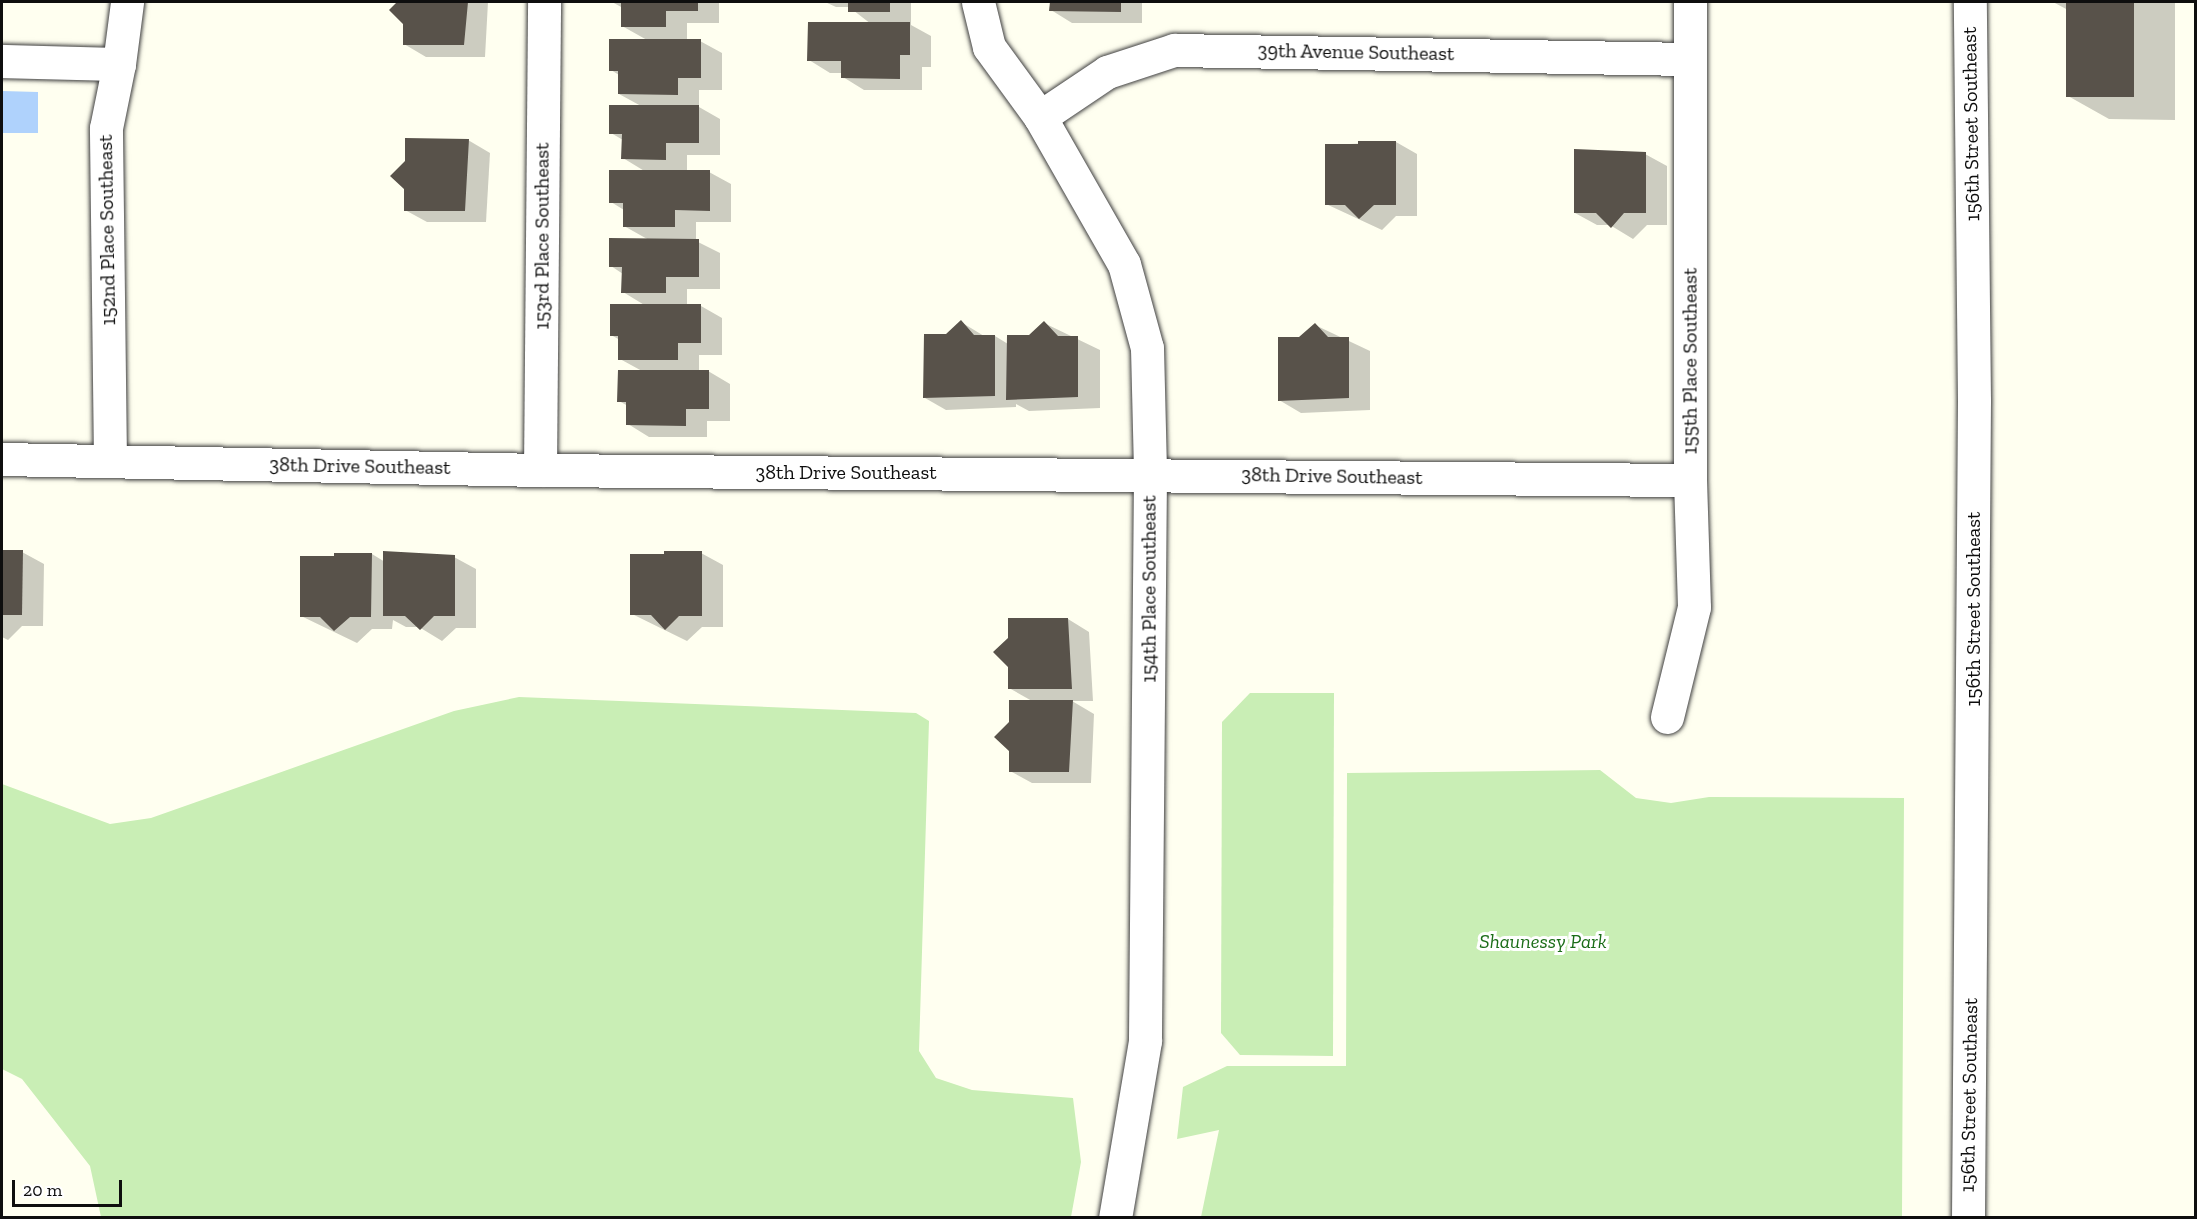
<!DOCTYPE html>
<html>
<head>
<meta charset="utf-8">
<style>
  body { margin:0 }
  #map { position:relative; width:2197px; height:1219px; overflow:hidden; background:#fffff0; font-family:"Zilla Slab",serif }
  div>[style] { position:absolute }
  .green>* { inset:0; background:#c9eeb5 }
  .water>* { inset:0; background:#afd2fc }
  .shadow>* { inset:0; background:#0003 }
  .building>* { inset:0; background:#58524a }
  .roads { filter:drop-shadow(0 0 2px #414141) drop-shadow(0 0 2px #414141) }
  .minor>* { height:33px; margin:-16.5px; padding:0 16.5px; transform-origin:16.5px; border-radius:16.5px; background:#fff }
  span { translate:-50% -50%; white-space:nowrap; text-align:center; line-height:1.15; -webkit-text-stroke:6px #fff; paint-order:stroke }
  .street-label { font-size:20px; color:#0e0e0e }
  .park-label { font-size:20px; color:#1b6d18; font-style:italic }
  .frame { position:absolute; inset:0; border:3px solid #0e0e0e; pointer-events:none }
  .scale { position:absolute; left:12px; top:1180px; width:110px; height:27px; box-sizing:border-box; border:3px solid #0e0e0e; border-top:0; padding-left:8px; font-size:18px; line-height:21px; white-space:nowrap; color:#0e0e0e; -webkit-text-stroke:4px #fff; paint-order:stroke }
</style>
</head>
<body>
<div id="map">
  <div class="green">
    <div style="clip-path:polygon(1250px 693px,1334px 693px,1333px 1056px,1240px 1055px,1221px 1033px,1222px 722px)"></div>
    <div style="clip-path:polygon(519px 697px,916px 713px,929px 721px,919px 1051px,936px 1078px,972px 1090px,1073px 1098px,1081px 1162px,1071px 1217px,101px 1217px,90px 1166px,22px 1079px,2px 1069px,2px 784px,110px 824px,151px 818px,454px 711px)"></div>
    <div style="clip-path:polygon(1600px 770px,1636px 798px,1671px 803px,1709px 797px,1904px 798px,1902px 1217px,1201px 1217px,1219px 1130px,1177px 1139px,1183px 1087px,1227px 1066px,1346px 1066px,1347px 773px)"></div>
  </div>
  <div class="water">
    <div style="clip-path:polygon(2px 91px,38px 92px,38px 133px,2px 133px)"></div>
  </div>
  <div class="shadow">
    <div style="clip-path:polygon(400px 2px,488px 2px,485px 57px,426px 57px,404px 44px,404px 23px,391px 10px)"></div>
    <div style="clip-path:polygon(612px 2px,719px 2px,719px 23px,687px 23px,687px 41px,700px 41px,722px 53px,722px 90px,699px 90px,699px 107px,720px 119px,720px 155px,687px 155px,687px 172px,709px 172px,731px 184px,731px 222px,696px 222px,696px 241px,720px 253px,720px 289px,687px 289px,687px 306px,701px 306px,722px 318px,722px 355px,699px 355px,699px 371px,708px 371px,730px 384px,730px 421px,707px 421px,707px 437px,649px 437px,628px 424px,628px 406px,619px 401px,642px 371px,620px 359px,620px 340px,611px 335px,646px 306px,623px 292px,623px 274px,611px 266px,649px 240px,624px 226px,624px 210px,611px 202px,646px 172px,623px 158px,623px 140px,611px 133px,641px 106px,619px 94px,619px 75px,611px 70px,647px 40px,622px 26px,623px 8px)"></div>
    <div style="clip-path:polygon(825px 2px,911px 2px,911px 25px,931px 36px,931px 67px,922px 67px,922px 90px,864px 90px,843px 77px,843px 73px,830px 73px,809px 60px,871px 24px,849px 7px,836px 7px)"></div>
    <div style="clip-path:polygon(1051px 2px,1142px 2px,1142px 23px,1072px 23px,1051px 10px)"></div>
    <div style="clip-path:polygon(2053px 2px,2175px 2px,2175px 120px,2109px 119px,2068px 96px,2068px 10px)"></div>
    <div style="clip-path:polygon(468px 140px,490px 153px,486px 222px,427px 222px,405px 210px)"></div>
    <div style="clip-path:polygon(1396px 142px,1417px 154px,1417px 216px,1396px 216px,1382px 230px,1326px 204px,1326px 145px)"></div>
    <div style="clip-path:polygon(1645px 154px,1667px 166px,1667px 225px,1647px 225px,1633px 239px,1610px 225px,1597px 225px,1575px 213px)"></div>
    <div style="clip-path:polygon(961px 322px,984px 336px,995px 336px,1008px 344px,1030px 337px,1044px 323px,1100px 350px,1100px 408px,1029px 411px,1016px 404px,1016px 407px,946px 410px,925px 398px,947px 336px)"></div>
    <div style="clip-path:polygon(1315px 325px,1370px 351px,1370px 410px,1301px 413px,1279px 400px,1300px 338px)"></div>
    <div style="clip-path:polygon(22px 552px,44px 564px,43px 626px,22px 626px,8px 640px,2px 637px,2px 553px)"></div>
    <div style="clip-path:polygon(701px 553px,723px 565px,723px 627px,702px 627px,687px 641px,632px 614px)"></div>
    <div style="clip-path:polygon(372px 554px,385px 562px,454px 557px,476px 569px,476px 628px,456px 628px,442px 641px,419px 627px,406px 627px,393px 620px,392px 629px,372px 629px,357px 643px,301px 616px)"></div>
    <div style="clip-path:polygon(1068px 619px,1089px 632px,1093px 701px,1072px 701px,1094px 714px,1091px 783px,1032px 783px,1010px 771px,1032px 701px,1009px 688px)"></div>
  </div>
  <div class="building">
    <div style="clip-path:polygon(397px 2px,468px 2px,464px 45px,403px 45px,403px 24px,389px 10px)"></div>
    <div style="clip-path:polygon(621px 2px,698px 2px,698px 11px,666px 11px,666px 27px,621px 27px)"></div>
    <div style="clip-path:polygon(848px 2px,890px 2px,890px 12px,848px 12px)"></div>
    <div style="clip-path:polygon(1050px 2px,1121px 2px,1121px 12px,1049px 11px)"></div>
    <div style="clip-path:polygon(2066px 2px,2134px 2px,2134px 97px,2066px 97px)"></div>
    <div style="clip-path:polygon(808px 22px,910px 22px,910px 55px,900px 55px,900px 79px,841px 78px,841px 61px,807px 61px)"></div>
    <div style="clip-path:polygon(609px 39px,701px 39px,701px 78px,678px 78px,678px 95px,618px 94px,618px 71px,609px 71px)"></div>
    <div style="clip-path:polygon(609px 105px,699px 105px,699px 143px,666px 143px,666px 160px,621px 159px,622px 134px,609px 134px)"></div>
    <div style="clip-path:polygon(405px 138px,469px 139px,465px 211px,404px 211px,404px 189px,390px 176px,405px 161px)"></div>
    <div style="clip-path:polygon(1358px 141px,1396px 141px,1396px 205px,1374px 205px,1359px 219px,1345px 205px,1325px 205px,1325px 144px,1358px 144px)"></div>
    <div style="clip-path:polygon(1574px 149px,1646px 152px,1646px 213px,1624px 213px,1611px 228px,1596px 213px,1574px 213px)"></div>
    <div style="clip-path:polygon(609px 170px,710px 170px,710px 211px,675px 210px,675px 227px,623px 227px,623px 203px,609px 203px)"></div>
    <div style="clip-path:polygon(609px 238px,699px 239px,699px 277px,666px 277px,666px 293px,621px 293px,622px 267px,609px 267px)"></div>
    <div style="clip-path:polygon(610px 304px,701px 304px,701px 343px,678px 343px,678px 360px,618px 360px,618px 336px,610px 336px)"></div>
    <div style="clip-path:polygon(961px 320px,974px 335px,995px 335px,995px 396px,923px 398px,924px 334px,946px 334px)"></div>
    <div style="clip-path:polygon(1044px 321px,1058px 336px,1078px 336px,1078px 397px,1006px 400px,1007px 335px,1029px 335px)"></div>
    <div style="clip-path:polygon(1315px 323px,1328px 337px,1349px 337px,1349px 398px,1278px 401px,1278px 337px,1299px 337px)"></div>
    <div style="clip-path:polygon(618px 370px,709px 370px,709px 409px,686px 409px,686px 426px,626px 425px,626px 402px,617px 402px)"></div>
    <div style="clip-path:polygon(2px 550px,23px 550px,22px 615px,2px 615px)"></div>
    <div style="clip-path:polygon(383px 551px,455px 555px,455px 616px,434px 616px,420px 630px,405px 616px,383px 616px)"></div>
    <div style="clip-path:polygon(664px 551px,702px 551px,702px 616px,679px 616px,665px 630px,651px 615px,630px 615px,630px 554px,664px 554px)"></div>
    <div style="clip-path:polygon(334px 553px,372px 553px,371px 617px,350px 617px,334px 631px,320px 617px,300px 617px,300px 556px,334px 556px)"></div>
    <div style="clip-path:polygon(1008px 618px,1068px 618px,1072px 689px,1008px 689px,1008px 667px,993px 652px,1008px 638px)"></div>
    <div style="clip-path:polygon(1009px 700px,1073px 700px,1069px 772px,1009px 772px,1009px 751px,994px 737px,1009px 722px)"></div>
  </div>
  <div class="roads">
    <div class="minor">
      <div style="left:978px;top:2px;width:46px;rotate:76.3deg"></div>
      <div style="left:989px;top:47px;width:87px;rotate:53.9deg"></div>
      <div style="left:1040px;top:117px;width:169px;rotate:60.3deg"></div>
      <div style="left:1124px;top:264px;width:87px;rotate:74.7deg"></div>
      <div style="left:1147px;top:348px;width:126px;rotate:88.6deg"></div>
      <div style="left:1150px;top:474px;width:567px;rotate:90.51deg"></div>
      <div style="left:1145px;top:1041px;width:180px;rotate:99.6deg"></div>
      <div style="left:2px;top:61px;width:117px;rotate:1.5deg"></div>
      <div style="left:1040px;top:117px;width:81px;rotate:-33.9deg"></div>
      <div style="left:1107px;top:72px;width:71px;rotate:-18.2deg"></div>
      <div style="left:1174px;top:50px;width:516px;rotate:1deg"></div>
      <div style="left:2px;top:459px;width:538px;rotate:1.17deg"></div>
      <div style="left:540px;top:470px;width:1150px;rotate:0.5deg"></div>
      <div style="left:110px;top:461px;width:333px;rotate:-90.7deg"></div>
      <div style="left:106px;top:128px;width:65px;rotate:-78.5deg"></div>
      <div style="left:119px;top:64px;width:63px;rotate:-82.6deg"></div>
      <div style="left:540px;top:470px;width:468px;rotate:-89.5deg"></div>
      <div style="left:1667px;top:717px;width:113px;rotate:-76.2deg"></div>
      <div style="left:1694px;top:607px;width:127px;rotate:-91.8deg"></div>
      <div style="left:1690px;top:480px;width:478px;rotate:-90deg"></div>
      <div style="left:1968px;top:1218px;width:817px;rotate:-89.58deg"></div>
      <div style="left:1974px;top:401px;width:399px;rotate:-90.6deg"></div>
    </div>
  </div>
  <div class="street-label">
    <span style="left:1356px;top:52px;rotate:1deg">39th Avenue Southeast</span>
    <span style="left:1971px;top:124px;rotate:-91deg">156th Street Southeast</span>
    <span style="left:107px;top:230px;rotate:-91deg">152nd Place Southeast</span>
    <span style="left:542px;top:236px;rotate:-90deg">153rd Place Southeast</span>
    <span style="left:1690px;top:361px;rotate:-90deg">155th Place Southeast</span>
    <span style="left:360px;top:466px;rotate:1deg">38th Drive Southeast</span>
    <span style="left:846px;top:472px">38th Drive Southeast</span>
    <span style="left:1332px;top:476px;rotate:1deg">38th Drive Southeast</span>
    <span style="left:1149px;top:589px;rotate:-90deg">154th Place Southeast</span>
    <span style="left:1973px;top:609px;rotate:-90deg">156th Street Southeast</span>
    <span style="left:1969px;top:1095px;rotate:-89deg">156th Street Southeast</span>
  </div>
  <div class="park-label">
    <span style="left:1543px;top:941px">Shaunessy Park</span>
  </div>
  <div class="frame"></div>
  <div class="scale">20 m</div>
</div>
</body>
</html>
